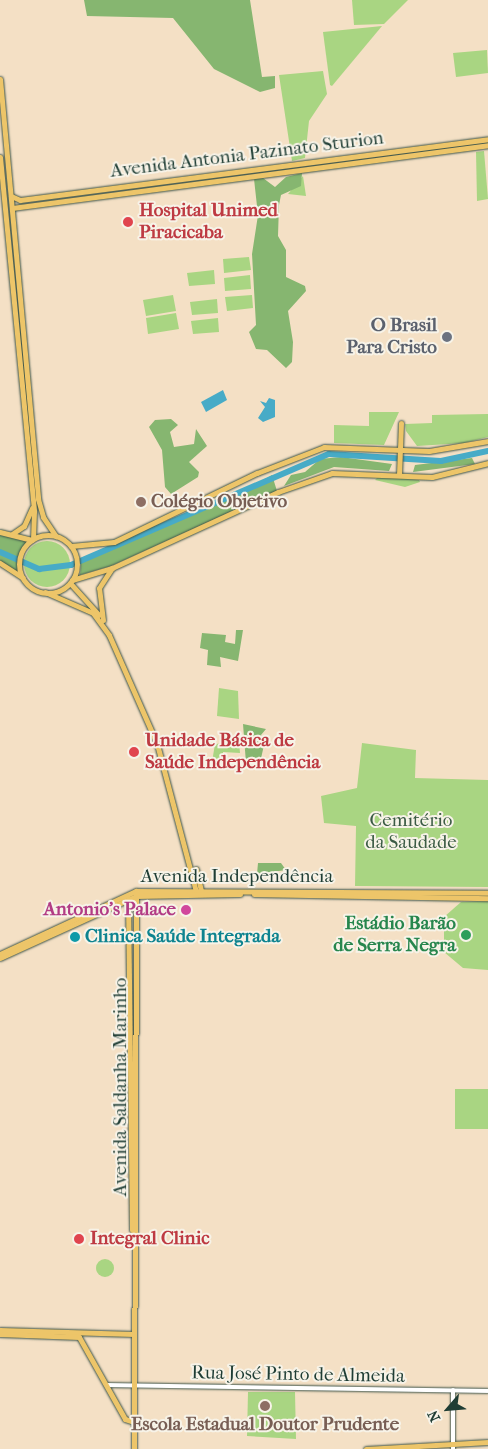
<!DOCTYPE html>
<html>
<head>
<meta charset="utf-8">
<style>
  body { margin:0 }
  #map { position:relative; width:488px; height:1449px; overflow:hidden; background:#f4e0c5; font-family:"IM FELL French Canon",serif }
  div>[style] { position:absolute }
  .green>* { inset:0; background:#a9d582 }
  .round { border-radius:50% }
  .forest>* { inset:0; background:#86b670 }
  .water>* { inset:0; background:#47abc7 }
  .river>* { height:6px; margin:-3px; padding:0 3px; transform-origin:3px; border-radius:3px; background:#47abc7 }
  .roads { filter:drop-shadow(0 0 1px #3f554a) drop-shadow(0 0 1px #3f554a) }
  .minor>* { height:4px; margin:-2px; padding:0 2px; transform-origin:2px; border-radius:2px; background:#fff }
  .major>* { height:5px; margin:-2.5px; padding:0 2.5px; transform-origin:2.5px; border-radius:2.5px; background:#edc569 }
  .major>.ring { margin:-2.5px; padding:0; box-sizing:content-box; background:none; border:5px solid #edc569; border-radius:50% }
  .dots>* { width:14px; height:14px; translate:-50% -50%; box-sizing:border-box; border:2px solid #f7f3e8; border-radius:50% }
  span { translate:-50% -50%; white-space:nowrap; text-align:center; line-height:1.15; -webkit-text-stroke:4px #f7f3e8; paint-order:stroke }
  .street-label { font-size:19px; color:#1f3d34 }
  .health-label { font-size:19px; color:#be3a42; font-weight:700 }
  .left { translate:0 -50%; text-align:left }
  .worship-label { font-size:19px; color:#5b616d; font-weight:700 }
  .right { translate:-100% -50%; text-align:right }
  .education-label { font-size:19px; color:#785e54; font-weight:700 }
  .park-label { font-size:19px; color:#3b5b44 }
  .hotel-label { font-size:19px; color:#b23c85; font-weight:700 }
  .leisure-label { font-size:19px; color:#27864d; font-weight:700 }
  .culture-label { font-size:19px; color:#0d838f; font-weight:700 }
  .north { position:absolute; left:423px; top:1384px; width:50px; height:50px; -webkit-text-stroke:4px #f7f3e8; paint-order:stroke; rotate:243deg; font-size:14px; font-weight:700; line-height:20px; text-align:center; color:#1f3d34 }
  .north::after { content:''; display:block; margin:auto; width:18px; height:22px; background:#1f3d34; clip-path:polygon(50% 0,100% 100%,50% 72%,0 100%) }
</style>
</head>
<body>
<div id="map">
  <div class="green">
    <div style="clip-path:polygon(352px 0,408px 0,384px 24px,354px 25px)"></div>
    <div style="clip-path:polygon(382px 26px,332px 86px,330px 85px,323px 32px)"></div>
    <div style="clip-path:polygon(487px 50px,488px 73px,456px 77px,453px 53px)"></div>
    <div style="clip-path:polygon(323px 71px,327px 94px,309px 121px,305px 158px,292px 161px,279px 75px)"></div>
    <div style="clip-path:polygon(484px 151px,488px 199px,477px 201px,476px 152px)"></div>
    <div style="clip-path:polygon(303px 176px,306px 196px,288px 194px)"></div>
    <div style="clip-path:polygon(249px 257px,251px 270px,224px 273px,223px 259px)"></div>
    <div style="clip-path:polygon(214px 270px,215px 284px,189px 286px,187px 273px)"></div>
    <div style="clip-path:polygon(250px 275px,251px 289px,225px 291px,224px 278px)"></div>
    <div style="clip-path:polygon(173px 295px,176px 311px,146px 316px,143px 300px)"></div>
    <div style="clip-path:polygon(252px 295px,253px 308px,227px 311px,225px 297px)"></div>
    <div style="clip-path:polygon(217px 299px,218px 313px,192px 315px,190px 302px)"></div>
    <div style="clip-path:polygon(176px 313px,179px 329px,148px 334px,146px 318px)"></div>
    <div style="clip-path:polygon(218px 318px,219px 332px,193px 334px,191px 321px)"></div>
    <div style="clip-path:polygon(369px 412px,399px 412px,384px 445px,334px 443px,334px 425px,369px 426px)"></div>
    <div style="clip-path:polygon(488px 414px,488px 437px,464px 443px,417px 446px,406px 431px,405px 424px,432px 423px,432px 415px)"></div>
    <div style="clip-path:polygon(379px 476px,419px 480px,420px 482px,405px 487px,375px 480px)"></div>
    <div class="round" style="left:24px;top:541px;width:46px;height:46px"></div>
    <div style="clip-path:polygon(219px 688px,238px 691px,239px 719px,217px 716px)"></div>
    <div style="clip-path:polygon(239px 742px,240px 753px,223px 752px,223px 767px,211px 768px,215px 744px)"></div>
    <div style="clip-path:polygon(362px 743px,416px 750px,415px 778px,488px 780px,488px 887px,355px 886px,356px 826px,324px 823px,321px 796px,357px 788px)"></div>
    <div style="clip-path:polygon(488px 901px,488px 970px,463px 968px,444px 952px,444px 917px,461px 902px)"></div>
    <div style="clip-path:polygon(455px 1089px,488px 1089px,488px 1129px,455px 1129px)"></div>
    <div class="round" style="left:96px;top:1259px;width:18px;height:18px"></div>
    <div style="clip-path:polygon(248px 1392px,295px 1392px,296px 1439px,247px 1436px)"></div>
  </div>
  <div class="forest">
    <div style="clip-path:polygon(84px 0,250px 0,262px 77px,275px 76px,275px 88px,260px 92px,214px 69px,173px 18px,87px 16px)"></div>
    <div style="clip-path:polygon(302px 173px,301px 186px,281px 195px,279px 205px,278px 236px,286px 250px,286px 277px,305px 286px,306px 291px,288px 311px,293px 342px,292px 362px,286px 368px,267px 350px,256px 349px,249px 332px,256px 325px,252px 254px,258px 215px,254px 179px,263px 178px,275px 187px,286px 177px)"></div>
    <div style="clip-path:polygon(171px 419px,178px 425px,170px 432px,174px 447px,194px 444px,196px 429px,207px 446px,189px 462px,199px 472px,198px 477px,171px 494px,165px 487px,162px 450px,149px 427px,155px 420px)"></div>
    <div style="clip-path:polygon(341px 457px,392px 464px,389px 471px,334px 467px,284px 486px,291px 475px,305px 472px,320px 459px)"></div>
    <div style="clip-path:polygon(472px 458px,475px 464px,413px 472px,415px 465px)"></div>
    <div style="clip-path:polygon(272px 475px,277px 491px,111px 566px,80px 575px,81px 563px,230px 499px)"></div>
    <div style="clip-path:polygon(0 532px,32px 540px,22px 551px,23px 578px,0 563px)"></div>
    <div style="clip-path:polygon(236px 630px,243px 630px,238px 661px,220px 657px,221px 667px,207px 665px,208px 650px,200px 648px,202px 633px,226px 635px,225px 642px,235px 644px)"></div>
    <div style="clip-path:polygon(243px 724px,266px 729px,261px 735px,264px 745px,260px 763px,246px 763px)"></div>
    <div style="clip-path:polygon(258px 863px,281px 863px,286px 870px,257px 874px)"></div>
  </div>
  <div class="water">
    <div style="clip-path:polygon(223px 390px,227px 400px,206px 412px,201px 402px)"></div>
    <div style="clip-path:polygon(269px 398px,275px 400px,275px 417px,263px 422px,258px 418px,265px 407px,260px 401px,266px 403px)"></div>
  </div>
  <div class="river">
    <div style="left:0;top:552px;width:43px;rotate:23.6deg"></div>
    <div style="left:39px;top:569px;width:32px;rotate:-7deg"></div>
    <div style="left:71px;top:565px;width:281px;rotate:-23.3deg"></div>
    <div style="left:329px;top:454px;width:112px;rotate:3.6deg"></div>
    <div style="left:441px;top:461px;width:48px;rotate:-12deg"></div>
  </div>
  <div class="roads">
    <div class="minor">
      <div style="left:107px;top:1385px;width:381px;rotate:0.9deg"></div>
      <div style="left:453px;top:1449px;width:59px;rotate:-90deg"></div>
    </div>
    <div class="major">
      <div style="left:0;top:79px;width:422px;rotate:84.8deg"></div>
      <div style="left:38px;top:499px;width:19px;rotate:74deg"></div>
      <div style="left:43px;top:517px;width:23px;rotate:56deg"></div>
      <div style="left:0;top:157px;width:356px;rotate:84.5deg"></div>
      <div style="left:34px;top:511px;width:28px;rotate:92deg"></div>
      <div style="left:11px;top:196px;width:10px;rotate:24deg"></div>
      <div style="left:20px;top:200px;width:472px;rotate:-7.4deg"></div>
      <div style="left:12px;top:208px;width:480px;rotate:-7.5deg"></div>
      <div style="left:399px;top:475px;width:52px;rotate:-87.8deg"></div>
      <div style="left:0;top:532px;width:33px;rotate:14deg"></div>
      <div style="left:12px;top:534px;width:14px;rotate:-34deg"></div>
      <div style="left:24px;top:526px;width:20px;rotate:-66deg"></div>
      <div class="ring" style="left:19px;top:535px;width:53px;height:53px"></div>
      <div style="left:71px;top:546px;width:43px;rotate:-5.3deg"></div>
      <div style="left:114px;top:542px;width:159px;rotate:-25.8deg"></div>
      <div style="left:257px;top:473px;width:72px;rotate:-21.2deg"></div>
      <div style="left:324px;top:447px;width:105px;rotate:2.2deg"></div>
      <div style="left:429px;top:451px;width:60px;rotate:-9.6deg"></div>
      <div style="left:0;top:563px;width:27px;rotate:33deg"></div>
      <div style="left:72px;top:580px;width:42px;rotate:-16.7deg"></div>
      <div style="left:112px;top:568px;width:183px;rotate:-24.6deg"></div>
      <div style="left:278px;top:492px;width:57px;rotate:-19.4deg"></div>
      <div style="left:332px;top:473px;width:100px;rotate:2.3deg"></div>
      <div style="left:432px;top:477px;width:58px;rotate:-14deg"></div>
      <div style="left:70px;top:583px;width:43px;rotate:47.8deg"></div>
      <div style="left:45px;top:592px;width:52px;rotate:23.6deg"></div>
      <div style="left:93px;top:613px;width:27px;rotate:54deg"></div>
      <div style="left:109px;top:635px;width:119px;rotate:66.2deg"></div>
      <div style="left:157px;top:744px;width:153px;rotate:75.2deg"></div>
      <div style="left:103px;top:620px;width:32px;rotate:-97deg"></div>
      <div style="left:99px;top:588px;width:24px;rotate:-57deg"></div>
      <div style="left:196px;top:869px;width:22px;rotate:77deg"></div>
      <div style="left:254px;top:894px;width:234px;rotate:1deg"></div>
      <div style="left:128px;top:899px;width:331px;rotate:89.3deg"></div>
      <div style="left:0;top:954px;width:150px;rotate:-24.9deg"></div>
      <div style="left:136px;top:891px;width:352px;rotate:0.3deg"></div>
      <div style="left:0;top:958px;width:149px;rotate:-24.5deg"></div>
      <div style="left:136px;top:896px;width:104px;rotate:-1.1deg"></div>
      <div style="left:0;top:1330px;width:134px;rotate:1.7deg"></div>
      <div style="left:0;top:1334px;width:79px;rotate:2.2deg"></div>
      <div style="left:79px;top:1337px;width:94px;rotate:60.7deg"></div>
      <div style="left:125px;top:1419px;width:9px;rotate:18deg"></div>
      <div style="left:134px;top:1449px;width:558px;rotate:-89.79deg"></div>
      <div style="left:366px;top:1449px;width:122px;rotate:-3.3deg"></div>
    </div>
  </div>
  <div class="dots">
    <div style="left:128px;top:222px;background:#e0444e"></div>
    <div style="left:447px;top:337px;background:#6b7280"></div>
    <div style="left:141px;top:502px;background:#8d6e63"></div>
    <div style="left:134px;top:752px;background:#e0444e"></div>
    <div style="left:186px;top:910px;background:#d1479c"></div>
    <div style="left:466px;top:935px;background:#2e9e5b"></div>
    <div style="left:75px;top:937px;background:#0f9aa8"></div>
    <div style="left:79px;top:1239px;background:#e0444e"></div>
    <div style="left:265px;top:1406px;background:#8d6e63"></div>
  </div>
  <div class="street-label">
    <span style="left:247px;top:155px;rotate:-7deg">Avenida Antonia Pazinato Sturion</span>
    <span style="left:237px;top:877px">Avenida Independência</span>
    <span style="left:121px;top:1087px;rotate:-90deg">Avenida Saldanha Marinho</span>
    <span style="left:298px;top:1375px;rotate:1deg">Rua José Pinto de Almeida</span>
  </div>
  <div class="health-label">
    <span class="left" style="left:139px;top:222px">Hospital Unimed<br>Piracicaba</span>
    <span class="left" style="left:145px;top:752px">Unidade Básica de<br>Saúde Independência</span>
    <span class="left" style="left:90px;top:1239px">Integral Clinic</span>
  </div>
  <div class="worship-label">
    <span class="right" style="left:437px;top:337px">O Brasil<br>Para Cristo</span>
  </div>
  <div class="education-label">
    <span class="left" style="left:151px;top:502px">Colégio Objetivo</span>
    <span style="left:265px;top:1425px">Escola Estadual Doutor Prudente</span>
  </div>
  <div class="park-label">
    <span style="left:411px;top:832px">Cemitério<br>da Saudade</span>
  </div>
  <div class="hotel-label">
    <span class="right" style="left:176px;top:910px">Antonio's Palace</span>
  </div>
  <div class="leisure-label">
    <span class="right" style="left:456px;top:935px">Estádio Barão<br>de Serra Negra</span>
  </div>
  <div class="culture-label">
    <span class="left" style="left:85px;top:937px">Clinica Saúde Integrada</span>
  </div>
  <div class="north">N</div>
</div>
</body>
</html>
